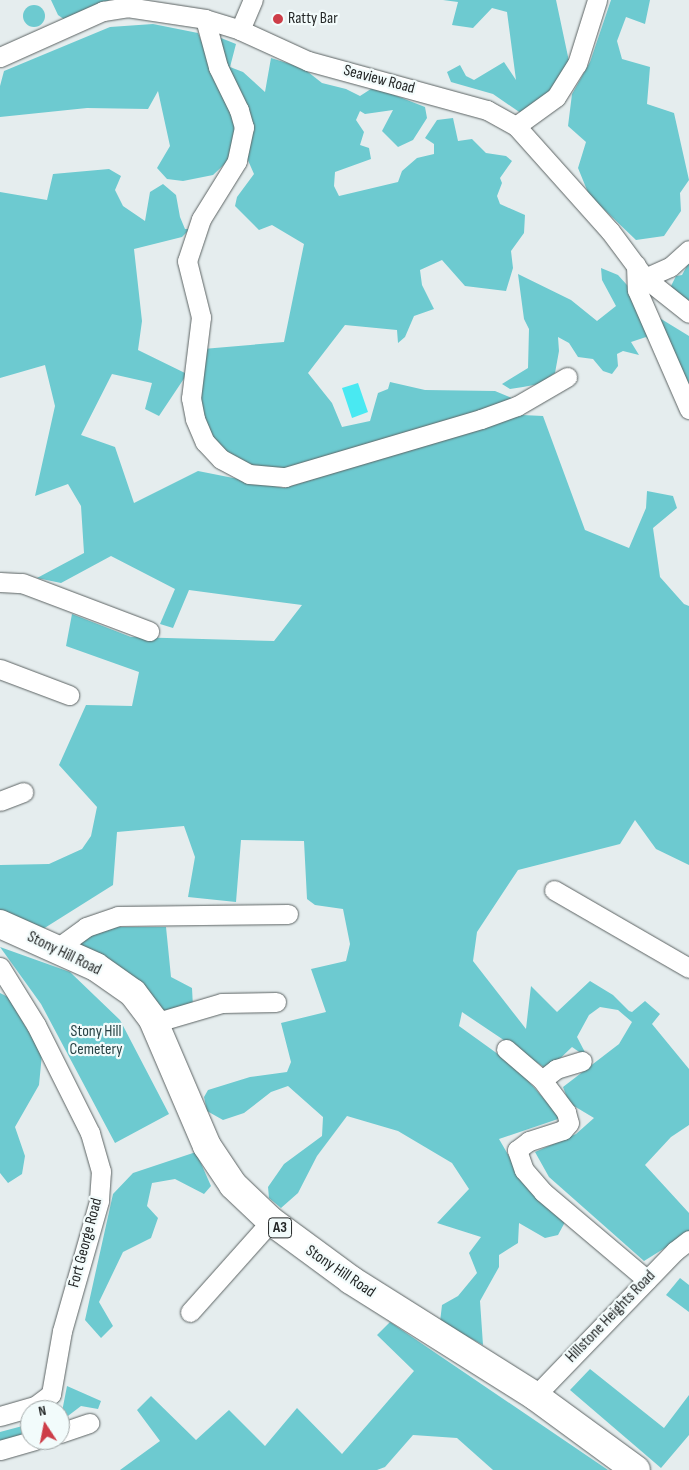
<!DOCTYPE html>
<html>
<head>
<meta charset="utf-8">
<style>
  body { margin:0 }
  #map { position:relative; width:689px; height:1470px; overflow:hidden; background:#e5edee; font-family:"Sofia Sans Condensed",sans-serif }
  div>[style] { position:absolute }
  .green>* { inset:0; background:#6dcad0 }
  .round { border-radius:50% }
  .water>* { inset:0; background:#49e9f2 }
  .roads { filter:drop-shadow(0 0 1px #5c6363) drop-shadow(0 0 1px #5c6363) }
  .street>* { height:19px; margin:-9.5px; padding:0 9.5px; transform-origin:9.5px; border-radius:9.5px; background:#fff }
  .primary>* { height:28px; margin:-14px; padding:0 14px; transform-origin:14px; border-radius:14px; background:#fff }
  .dots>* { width:14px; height:14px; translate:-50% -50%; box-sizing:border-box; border:2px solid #f2fbfb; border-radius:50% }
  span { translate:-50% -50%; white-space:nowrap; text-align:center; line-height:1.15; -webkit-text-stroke:4.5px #f2fbfb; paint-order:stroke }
  .shield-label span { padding:1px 4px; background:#f2fbfb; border:1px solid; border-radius:4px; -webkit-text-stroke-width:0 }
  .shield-label { font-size:15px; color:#242727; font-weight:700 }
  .poi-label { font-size:16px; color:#242727 }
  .left { translate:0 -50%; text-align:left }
  .street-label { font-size:16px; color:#242727 }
  .park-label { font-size:16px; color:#294345 }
  .north { position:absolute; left:20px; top:1400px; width:50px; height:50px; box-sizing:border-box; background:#f2fbfb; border:1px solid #a0a6a6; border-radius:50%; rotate:349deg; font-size:14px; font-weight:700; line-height:20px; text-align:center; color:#242727 }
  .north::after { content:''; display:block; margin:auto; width:18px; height:22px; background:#cd3d48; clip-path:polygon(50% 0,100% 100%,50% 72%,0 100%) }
</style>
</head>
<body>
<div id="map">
  <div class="green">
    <div style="clip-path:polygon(51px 0,110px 0,65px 20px,58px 15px)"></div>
    <div style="clip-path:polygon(443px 0,556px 0,570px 66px,528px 118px,493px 94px,451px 82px,447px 72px,460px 65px,466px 76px,474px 80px,504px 62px,516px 80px,507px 12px,492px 8px,473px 28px,452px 25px,458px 2px)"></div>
    <div style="clip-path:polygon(611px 0,650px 0,645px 24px,626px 17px,617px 41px,622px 59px,650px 67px,647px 104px,674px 113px,689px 180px,680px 193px,681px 211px,664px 236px,636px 240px,589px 195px,578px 168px,586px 142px,568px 126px,572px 94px,590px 62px)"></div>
    <div class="round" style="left:23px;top:5px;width:22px;height:22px"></div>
    <div style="clip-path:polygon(153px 24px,198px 33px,236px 124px,231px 158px,213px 175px,183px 181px,167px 179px,157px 168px,170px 146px,158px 91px,148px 109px,87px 108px,0 117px,0 86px,4px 71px,110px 27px)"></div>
    <div style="clip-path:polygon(216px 36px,236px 44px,230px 67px,243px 72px,265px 92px,271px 58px,303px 68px,322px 83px,346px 89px,360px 96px,374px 87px,425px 107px,427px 118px,413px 140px,398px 147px,382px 131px,393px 110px,365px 114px,360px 111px,356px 120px,364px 132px,360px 145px,369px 148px,371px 159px,335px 172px,334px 186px,339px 196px,398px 182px,402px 171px,417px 158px,434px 154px,434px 144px,425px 138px,437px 120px,453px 118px,458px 141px,472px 139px,486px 153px,506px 156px,512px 161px,500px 178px,502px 183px,497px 196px,500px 204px,525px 215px,524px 233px,511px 251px,513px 268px,506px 291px,465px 286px,442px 260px,420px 270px,422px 285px,434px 309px,414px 316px,405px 337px,398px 343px,397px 330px,345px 325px,308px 373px,332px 403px,342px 427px,370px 421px,378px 393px,388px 389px,390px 382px,425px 390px,495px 391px,519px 401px,286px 473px,250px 468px,224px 455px,211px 437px,196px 399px,203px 349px,284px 342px,304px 244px,272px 225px,259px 230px,235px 206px,237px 197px,254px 174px,243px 149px)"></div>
    <div style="clip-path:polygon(109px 169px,121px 176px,115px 190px,123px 206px,145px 221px,150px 192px,163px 184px,176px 195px,180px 217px,185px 229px,190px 229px,182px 237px,134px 249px,142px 321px,138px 350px,187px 374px,159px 416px,145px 409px,152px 383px,112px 374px,81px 435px,115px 447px,134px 503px,198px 471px,284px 488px,522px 415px,543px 416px,585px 530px,629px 548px,646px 508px,647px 491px,673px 496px,677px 508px,653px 528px,660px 577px,684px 604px,689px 606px,689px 865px,656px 849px,635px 820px,620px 844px,518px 870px,477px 932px,473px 961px,526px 1029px,531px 986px,557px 1012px,590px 981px,613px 995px,629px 1011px,632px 1012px,645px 1001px,660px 1014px,652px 1024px,689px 1069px,689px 1125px,671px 1137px,645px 1165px,689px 1213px,689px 1233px,644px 1261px,549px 1177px,535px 1152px,576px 1134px,594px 1118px,569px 1103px,563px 1087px,619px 1044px,632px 1022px,618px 1010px,600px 1007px,589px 1015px,577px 1037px,588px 1058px,572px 1047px,548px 1070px,462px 1012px,459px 1026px,516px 1067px,561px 1118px,499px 1139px,528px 1189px,565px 1222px,558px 1235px,545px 1238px,519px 1223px,518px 1243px,499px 1255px,499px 1267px,480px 1301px,483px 1345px,440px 1322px,442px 1305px,458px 1296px,477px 1273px,469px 1253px,481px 1237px,437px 1223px,469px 1189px,452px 1163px,398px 1131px,347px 1116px,317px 1156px,298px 1193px,281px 1208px,269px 1198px,268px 1187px,284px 1164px,322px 1136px,323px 1117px,288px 1086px,271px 1092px,244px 1113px,223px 1120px,207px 1111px,204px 1097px,208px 1090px,250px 1077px,287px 1072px,291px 1062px,281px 1023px,326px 1012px,311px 969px,346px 961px,350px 944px,343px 909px,315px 905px,307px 899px,304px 841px,241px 840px,236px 902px,188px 897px,195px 857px,184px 826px,117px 832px,113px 885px,43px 929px,0 913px,0 865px,49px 864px,82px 849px,91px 836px,97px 807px,59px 765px,86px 705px,132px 706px,139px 672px,66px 646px,72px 614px,131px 637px,274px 641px,302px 605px,189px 590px,173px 628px,160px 624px,175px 589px,111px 556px,61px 583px,37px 578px,84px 553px,81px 506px,68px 484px,35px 496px,55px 406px,45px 365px,0 378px,0 192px,47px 200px,53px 174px)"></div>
    <div style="clip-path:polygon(689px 262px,689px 305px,669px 290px,676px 276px,682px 275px)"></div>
    <div style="clip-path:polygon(601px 268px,618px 275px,653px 314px,689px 336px,689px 403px,679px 377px,646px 337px,631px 342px,639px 355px,623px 351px,617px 354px,618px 366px,612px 374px,603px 371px,593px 359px,578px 357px,569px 343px,558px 337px,559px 351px,555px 373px,539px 384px,523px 387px,510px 389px,502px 384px,528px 368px,529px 329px,524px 319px,518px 274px,571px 300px,597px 321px,616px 306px,602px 280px)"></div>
    <div style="clip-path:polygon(117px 927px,166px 927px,171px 977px,192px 988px,193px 1007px,172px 1014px,160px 1008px,78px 946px,84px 938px)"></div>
    <div style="clip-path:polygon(0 947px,70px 972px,120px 1020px,169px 1114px,115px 1143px,41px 1004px)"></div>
    <div style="clip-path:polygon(0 993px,8px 997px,42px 1054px,39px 1085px,15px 1127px,25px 1156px,22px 1174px,8px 1183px,0 1173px)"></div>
    <div style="clip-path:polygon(196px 1152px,211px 1186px,204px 1194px,175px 1179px,152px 1183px,147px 1206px,158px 1218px,151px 1238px,123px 1252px,99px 1302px,113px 1326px,101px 1338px,85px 1320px,113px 1194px,133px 1173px)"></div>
    <div style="clip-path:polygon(680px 1278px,689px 1285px,689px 1312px,666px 1295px)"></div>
    <div style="clip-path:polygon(390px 1322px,608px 1470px,493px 1470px,457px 1438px,413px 1435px,385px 1467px,377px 1470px,120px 1470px,160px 1441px,137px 1410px,151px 1396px,196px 1440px,229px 1410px,265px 1446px,297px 1408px,342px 1454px,414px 1371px,377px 1335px)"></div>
    <div style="clip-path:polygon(590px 1369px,664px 1428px,689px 1395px,689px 1435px,661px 1468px,570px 1390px)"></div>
    <div style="clip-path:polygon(67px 1386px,101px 1401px,98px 1409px,81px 1406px,60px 1422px)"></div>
    <div style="clip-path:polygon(30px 1424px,30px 1435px,0 1442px,0 1432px)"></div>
  </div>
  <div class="water">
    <div style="clip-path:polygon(358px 383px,368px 412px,352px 418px,342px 388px)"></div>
  </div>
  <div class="roads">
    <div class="street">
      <div style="left:205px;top:19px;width:50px;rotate:74.8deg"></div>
      <div style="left:218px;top:67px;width:48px;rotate:64deg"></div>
      <div style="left:239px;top:110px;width:18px;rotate:74deg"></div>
      <div style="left:244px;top:127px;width:35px;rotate:102deg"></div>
      <div style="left:237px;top:161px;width:68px;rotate:121.8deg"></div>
      <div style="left:201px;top:219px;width:44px;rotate:108.4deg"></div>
      <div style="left:187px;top:261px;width:58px;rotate:76deg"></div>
      <div style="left:201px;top:317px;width:82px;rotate:97deg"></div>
      <div style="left:191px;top:398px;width:21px;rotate:79deg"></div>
      <div style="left:195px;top:419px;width:25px;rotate:67deg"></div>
      <div style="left:205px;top:442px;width:23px;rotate:47deg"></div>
      <div style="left:221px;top:459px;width:32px;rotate:28deg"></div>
      <div style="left:249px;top:474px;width:36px;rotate:5deg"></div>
      <div style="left:285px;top:477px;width:204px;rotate:-16.5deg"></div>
      <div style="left:481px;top:419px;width:38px;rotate:-20deg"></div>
      <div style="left:517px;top:406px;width:58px;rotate:-30.1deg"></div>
      <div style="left:240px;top:30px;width:33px;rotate:-67deg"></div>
      <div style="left:0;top:57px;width:113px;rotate:-24.1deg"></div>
      <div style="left:103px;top:11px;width:24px;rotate:-9deg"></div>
      <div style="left:127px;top:7px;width:79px;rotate:8.7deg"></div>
      <div style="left:205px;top:19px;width:37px;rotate:17deg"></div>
      <div style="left:240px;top:30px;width:75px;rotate:24.5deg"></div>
      <div style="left:308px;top:61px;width:186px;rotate:15.3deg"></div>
      <div style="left:487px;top:110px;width:33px;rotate:29deg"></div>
      <div style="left:516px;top:126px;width:141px;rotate:48.2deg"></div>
      <div style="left:610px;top:231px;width:59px;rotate:53.3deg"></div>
      <div style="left:645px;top:278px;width:56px;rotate:38.5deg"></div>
      <div style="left:516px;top:126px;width:49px;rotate:-35.9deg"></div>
      <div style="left:556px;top:97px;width:39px;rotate:-58deg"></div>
      <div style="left:577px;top:64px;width:67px;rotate:-72.6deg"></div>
      <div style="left:636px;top:265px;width:25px;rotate:88deg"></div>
      <div style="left:637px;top:290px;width:130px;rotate:66.4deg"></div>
      <div style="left:645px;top:278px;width:27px;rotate:-24deg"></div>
      <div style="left:670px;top:267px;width:25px;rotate:-42deg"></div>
      <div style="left:0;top:582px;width:22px;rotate:3deg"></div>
      <div style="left:22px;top:583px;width:136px;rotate:20.7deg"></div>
      <div style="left:0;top:669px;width:74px;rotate:20.6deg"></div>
      <div style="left:0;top:801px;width:25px;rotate:-21deg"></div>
      <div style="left:554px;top:890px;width:156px;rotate:30deg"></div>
      <div style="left:56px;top:949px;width:37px;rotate:-36deg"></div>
      <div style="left:86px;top:927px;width:34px;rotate:-19deg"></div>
      <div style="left:118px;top:916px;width:170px;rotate:-0.7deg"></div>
      <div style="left:0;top:967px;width:68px;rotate:58.2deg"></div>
      <div style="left:36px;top:1025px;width:121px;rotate:63.4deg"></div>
      <div style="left:90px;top:1133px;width:40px;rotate:74deg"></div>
      <div style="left:101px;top:1171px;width:30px;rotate:94deg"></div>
      <div style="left:99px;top:1201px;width:135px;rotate:105.9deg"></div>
      <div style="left:62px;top:1331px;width:64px;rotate:99.9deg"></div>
      <div style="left:51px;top:1394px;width:20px;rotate:143deg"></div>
      <div style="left:35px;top:1406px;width:36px;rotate:164deg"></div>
      <div style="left:154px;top:1023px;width:71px;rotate:-16.4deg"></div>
      <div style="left:222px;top:1003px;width:54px;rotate:-1.1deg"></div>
      <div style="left:506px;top:1049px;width:48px;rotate:40.7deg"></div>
      <div style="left:542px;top:1080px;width:40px;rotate:53deg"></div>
      <div style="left:566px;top:1112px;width:11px;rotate:75deg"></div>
      <div style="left:569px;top:1123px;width:9px;rotate:131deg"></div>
      <div style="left:563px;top:1130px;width:36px;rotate:162deg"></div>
      <div style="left:529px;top:1141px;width:15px;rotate:143deg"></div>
      <div style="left:517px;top:1150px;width:21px;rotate:71deg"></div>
      <div style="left:524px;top:1170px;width:29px;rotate:49deg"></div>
      <div style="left:543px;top:1192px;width:136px;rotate:40.2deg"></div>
      <div style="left:542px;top:1080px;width:18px;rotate:-38deg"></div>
      <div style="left:556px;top:1069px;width:27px;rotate:-17deg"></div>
      <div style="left:190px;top:1312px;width:122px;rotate:-48.3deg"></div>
      <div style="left:535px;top:1396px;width:202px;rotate:-46deg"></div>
      <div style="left:675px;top:1251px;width:18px;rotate:-38deg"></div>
      <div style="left:60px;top:1433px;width:31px;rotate:-19deg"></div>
      <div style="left:0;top:1450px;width:36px;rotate:-16deg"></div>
    </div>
    <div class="primary">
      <div style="left:0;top:924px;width:105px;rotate:24.1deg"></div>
      <div style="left:96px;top:967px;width:45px;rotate:35.1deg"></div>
      <div style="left:133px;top:993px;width:34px;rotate:53deg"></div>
      <div style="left:153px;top:1020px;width:137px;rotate:66.8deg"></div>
      <div style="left:207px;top:1146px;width:47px;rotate:56.3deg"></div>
      <div style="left:233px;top:1185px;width:52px;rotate:43.5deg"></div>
      <div style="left:271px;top:1221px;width:99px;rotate:36.4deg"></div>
      <div style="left:351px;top:1280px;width:218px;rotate:32.2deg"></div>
      <div style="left:535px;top:1396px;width:125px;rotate:36.2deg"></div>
    </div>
  </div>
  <div class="dots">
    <div style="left:278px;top:19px;background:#cd3d48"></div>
  </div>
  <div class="shield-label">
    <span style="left:280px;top:1228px">A3</span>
  </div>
  <div class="poi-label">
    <span class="left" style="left:288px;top:19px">Ratty Bar</span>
  </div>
  <div class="street-label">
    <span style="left:379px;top:80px;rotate:15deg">Seaview Road</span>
    <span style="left:64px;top:954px;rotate:26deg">Stony Hill Road</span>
    <span style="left:86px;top:1243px;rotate:-75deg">Fort George Road</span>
    <span style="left:340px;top:1272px;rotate:34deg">Stony Hill Road</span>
    <span style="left:611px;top:1317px;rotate:-46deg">Hillstone Heights Road</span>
  </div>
  <div class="park-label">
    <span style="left:96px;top:1041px">Stony Hill<br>Cemetery</span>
  </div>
  <div class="north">N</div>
</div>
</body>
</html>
